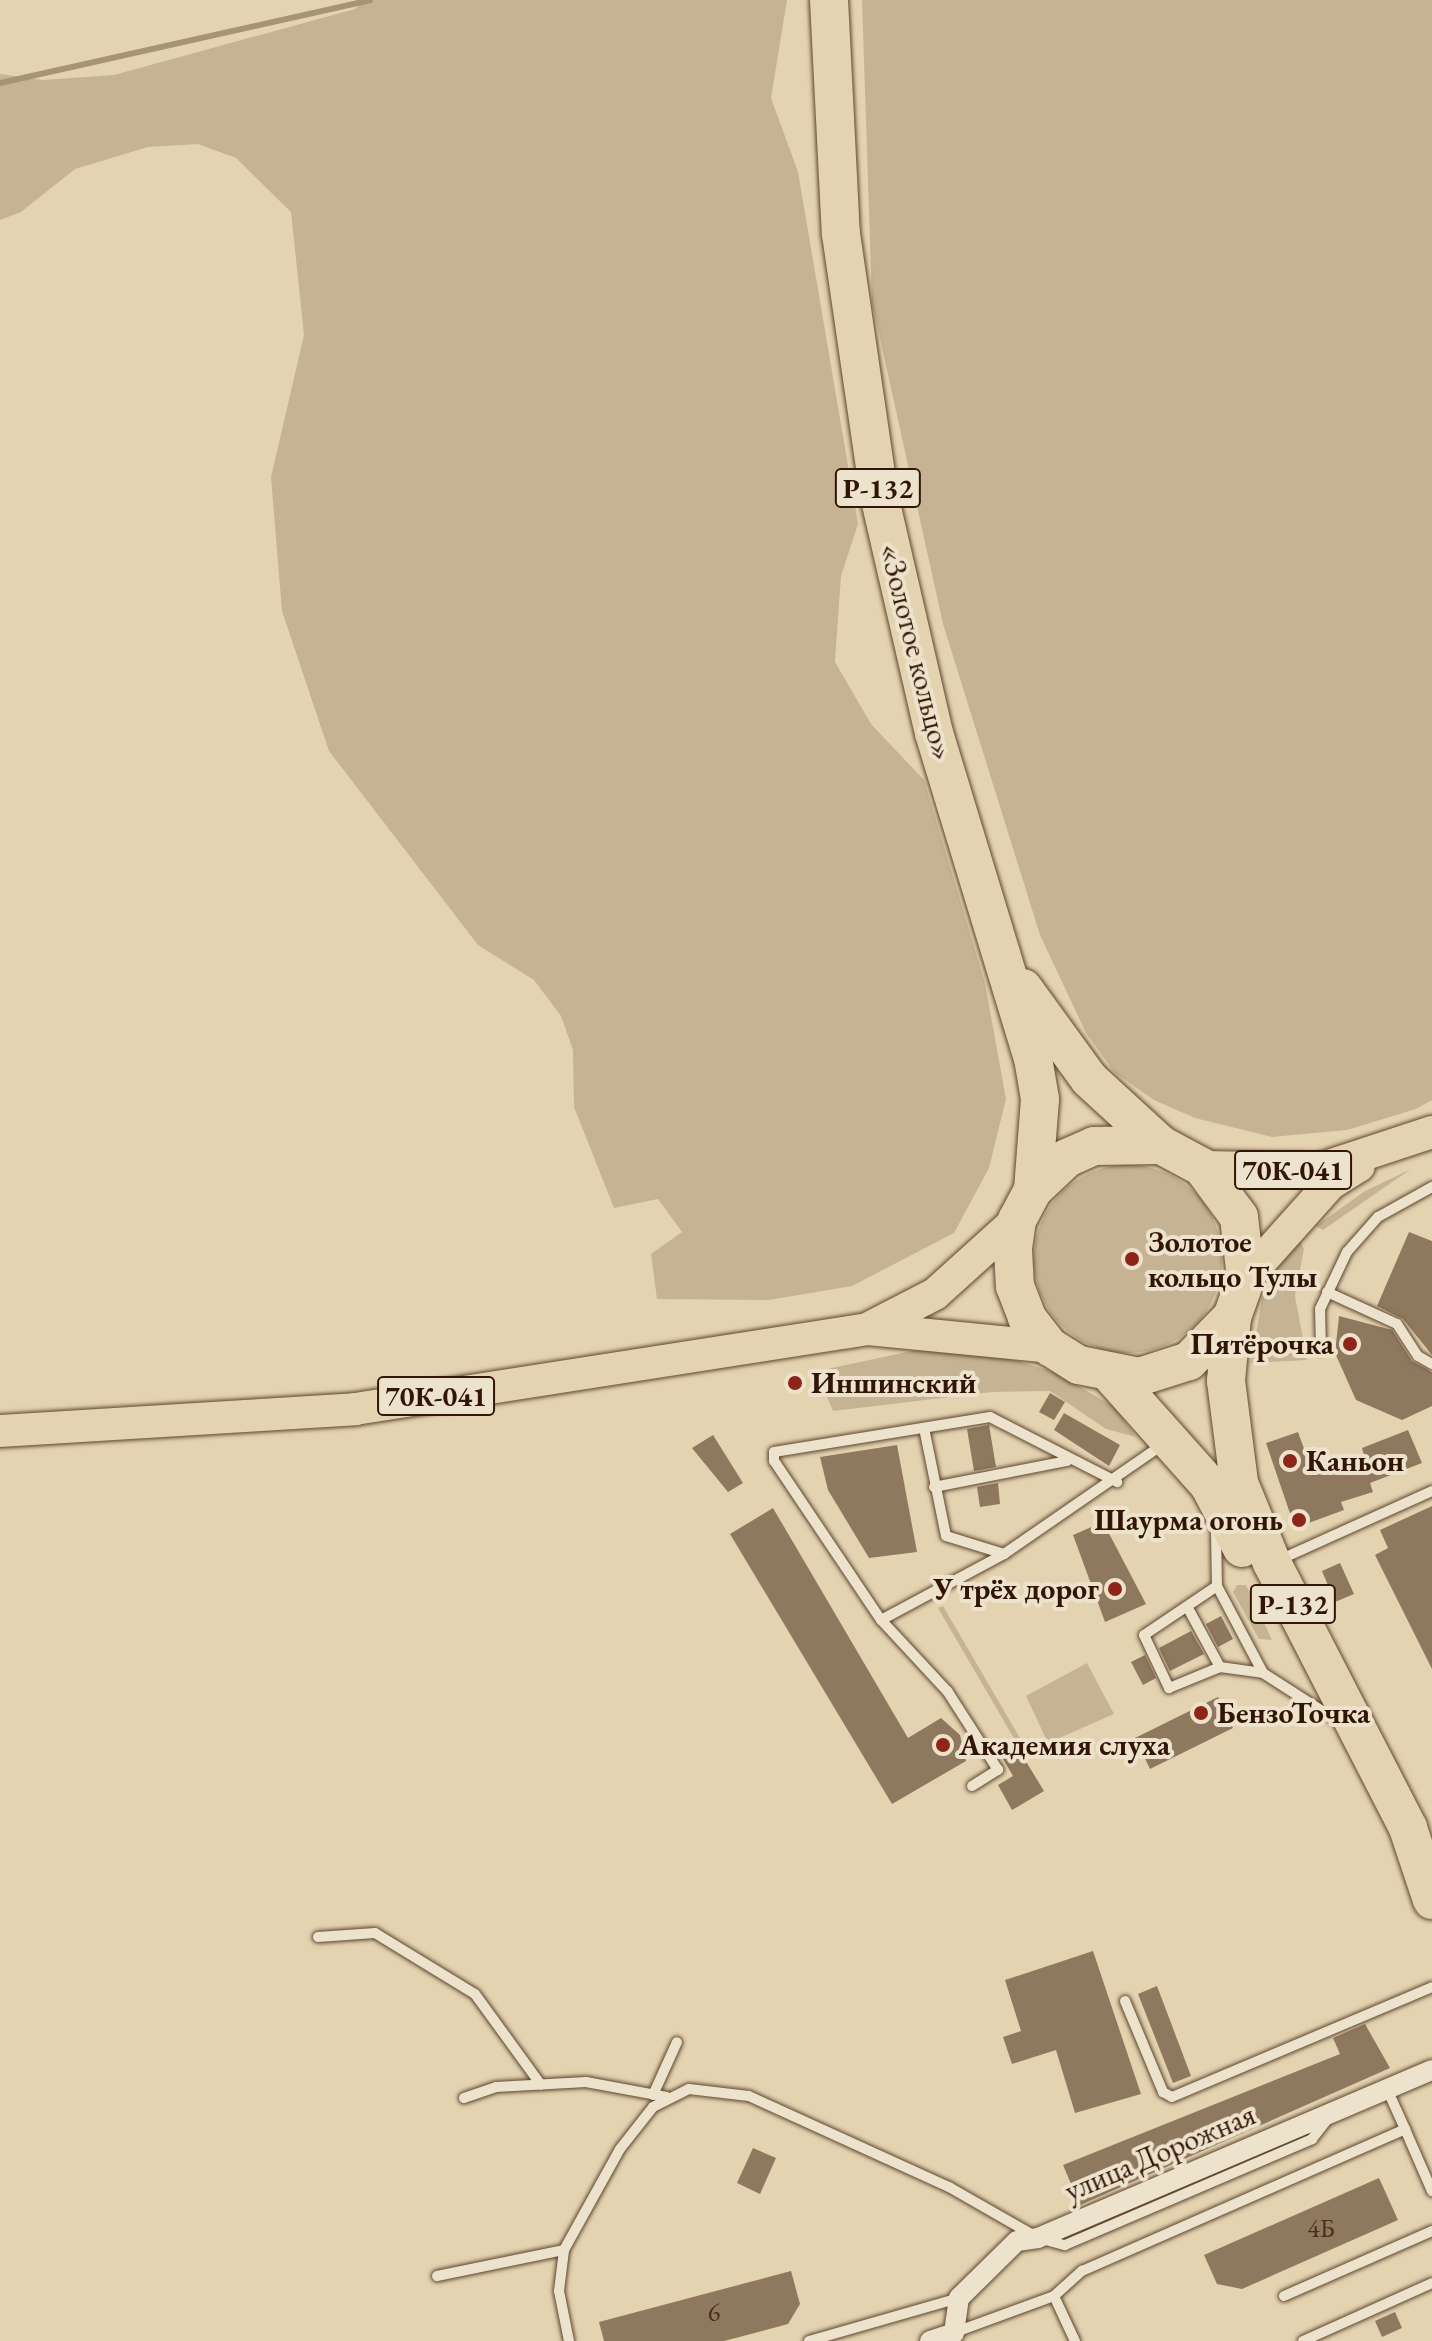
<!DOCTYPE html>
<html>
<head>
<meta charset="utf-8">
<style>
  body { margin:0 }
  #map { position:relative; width:1432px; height:2341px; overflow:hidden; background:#e4d3b0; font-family:"EB Garamond",serif }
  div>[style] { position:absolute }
  .green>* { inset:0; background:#c6b393 }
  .round { border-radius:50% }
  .stream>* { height:6px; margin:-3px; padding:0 3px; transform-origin:3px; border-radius:3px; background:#a79376 }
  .building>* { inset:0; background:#8e785e }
  .roads { filter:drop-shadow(0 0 2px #5e4530) drop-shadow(0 0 2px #5e4530) }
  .lane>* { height:10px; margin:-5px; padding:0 5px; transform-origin:5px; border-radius:5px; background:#ede2cc }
  .street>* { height:20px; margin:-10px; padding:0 10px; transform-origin:10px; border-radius:10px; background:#ede2cc }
  .primary>* { height:32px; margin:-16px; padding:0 16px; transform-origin:16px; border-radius:16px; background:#e4d3b0 }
  .highway>* { height:38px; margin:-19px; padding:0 19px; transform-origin:19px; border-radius:19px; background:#e4d3b0 }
  .dots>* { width:22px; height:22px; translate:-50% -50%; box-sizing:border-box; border:4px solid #ede2cc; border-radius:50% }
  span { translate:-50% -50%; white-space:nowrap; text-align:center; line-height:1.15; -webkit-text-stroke:8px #ede2cc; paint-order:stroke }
  .number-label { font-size:26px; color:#482e1b }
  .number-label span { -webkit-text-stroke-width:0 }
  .shield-label span { padding:2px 6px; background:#ede2cc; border:2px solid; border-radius:6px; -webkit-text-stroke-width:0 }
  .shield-label { font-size:28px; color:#311605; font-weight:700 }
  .street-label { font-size:30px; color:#311605 }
  .poi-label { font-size:30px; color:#311605; font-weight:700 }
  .left { translate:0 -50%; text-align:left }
  .right { translate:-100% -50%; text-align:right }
</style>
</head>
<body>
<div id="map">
  <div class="green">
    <div style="clip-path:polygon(364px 0,787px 0,771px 98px,798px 172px,858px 524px,841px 576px,835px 662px,871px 724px,924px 780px,985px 983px,1006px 1099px,989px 1168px,954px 1233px,852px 1286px,769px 1300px,657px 1299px,651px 1254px,682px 1232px,658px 1199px,614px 1208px,574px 1107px,573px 1050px,561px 1016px,534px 980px,478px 945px,329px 751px,282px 611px,271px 477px,304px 335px,291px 212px,236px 158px,198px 144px,148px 147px,75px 169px,21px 212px,0 220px,0 74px,43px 80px,114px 75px,355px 9px)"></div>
    <div style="clip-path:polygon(862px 0,1432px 0,1432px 1100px,1416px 1109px,1347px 1130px,1272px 1137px,1195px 1118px,1154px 1100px,1115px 1073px,1086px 1033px,1040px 935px,943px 624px,872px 302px)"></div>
    <div class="round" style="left:1034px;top:1165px;width:188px;height:188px"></div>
    <div style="clip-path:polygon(1411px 1169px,1323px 1230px,1316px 1226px,1365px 1191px)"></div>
    <div style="clip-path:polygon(1299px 1239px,1304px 1249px,1295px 1296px,1307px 1360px,1251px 1363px,1263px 1293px,1276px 1262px)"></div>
    <div style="clip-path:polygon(926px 1348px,989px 1352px,1056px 1373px,1114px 1407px,1136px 1437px,1106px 1429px,1050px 1391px,992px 1392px,833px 1411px,818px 1377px,827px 1369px)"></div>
    <div style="clip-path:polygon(1237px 1585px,1246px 1585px,1272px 1640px,1259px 1639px,1233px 1592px)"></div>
    <div style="clip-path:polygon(943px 1606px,1024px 1745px,1019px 1747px,938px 1608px)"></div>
    <div style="clip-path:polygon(1087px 1663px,1114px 1714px,1048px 1743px,1026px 1696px)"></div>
  </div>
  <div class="stream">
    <div style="left:0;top:83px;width:379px;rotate:-12.6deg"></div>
  </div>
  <div class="building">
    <div style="clip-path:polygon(1409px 1232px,1432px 1241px,1432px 1355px,1403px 1319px,1377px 1306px)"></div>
    <div style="clip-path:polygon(1339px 1316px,1392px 1330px,1412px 1361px,1432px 1372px,1432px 1406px,1402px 1420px,1356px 1400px,1335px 1353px)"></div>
    <div style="clip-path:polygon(1050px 1393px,1065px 1402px,1054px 1420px,1039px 1412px)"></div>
    <div style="clip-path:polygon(1064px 1413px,1120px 1445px,1109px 1466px,1054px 1430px)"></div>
    <div style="clip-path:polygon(989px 1425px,996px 1467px,974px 1471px,967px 1429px)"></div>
    <div style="clip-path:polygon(1408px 1430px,1422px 1463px,1370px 1483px,1373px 1492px,1341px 1502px,1344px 1510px,1295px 1528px,1266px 1443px,1298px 1432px,1312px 1471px,1364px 1455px,1362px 1448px)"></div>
    <div style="clip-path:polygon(713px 1435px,743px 1483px,728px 1492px,692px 1448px)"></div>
    <div style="clip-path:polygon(897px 1445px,917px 1552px,869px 1558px,828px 1490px,820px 1457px)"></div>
    <div style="clip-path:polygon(998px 1483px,1000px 1504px,980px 1507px,977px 1487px)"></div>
    <div style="clip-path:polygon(1432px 1506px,1432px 1669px,1375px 1555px,1388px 1548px,1380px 1530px)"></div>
    <div style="clip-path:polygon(773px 1508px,908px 1738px,941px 1718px,960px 1735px,966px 1761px,892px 1804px,730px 1534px)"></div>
    <div style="clip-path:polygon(1103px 1522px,1146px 1604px,1105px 1622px,1073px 1535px)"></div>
    <div style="clip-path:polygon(1340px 1563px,1354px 1594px,1335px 1602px,1322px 1571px)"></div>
    <div style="clip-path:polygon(1221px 1616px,1233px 1639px,1218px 1647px,1206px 1624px)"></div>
    <div style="clip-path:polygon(1191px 1631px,1204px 1654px,1170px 1671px,1159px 1648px)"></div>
    <div style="clip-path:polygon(1145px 1655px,1156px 1678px,1143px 1685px,1131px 1662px)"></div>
    <div style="clip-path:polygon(1218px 1697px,1233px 1728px,1150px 1769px,1135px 1738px)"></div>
    <div style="clip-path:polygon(1019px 1750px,1044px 1791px,1012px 1810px,998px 1785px,1013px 1776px,1003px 1759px)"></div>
    <div style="clip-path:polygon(1093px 1951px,1141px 2094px,1075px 2113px,1056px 2050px,1012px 2064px,1003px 2037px,1021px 2031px,1005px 1980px)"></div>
    <div style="clip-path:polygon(1157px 1986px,1191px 2076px,1173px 2083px,1138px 1994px)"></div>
    <div style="clip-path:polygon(1365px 2024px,1390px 2068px,1080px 2205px,1063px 2165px,1340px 2054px,1333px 2038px)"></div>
    <div style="clip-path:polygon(753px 2148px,776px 2158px,760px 2194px,737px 2183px)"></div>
    <div style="clip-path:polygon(1379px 2178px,1398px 2220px,1242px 2289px,1217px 2284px,1204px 2255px)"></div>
    <div style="clip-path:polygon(791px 2271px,800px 2304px,788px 2324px,724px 2341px,604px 2341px,599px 2322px)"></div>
    <div style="clip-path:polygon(1395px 2312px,1402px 2328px,1382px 2337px,1375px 2321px)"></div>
  </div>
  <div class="roads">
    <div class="lane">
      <div style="left:1327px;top:1292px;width:77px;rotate:24.6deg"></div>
      <div style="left:1397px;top:1324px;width:38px;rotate:57deg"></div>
      <div style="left:1418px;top:1356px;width:16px;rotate:30deg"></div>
      <div style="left:1321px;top:1349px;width:40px;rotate:-91.4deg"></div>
      <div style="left:1320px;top:1309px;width:63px;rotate:-64.7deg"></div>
      <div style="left:1347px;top:1252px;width:47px;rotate:-48.5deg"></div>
      <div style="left:1378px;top:1217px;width:62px;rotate:-29.1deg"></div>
      <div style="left:924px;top:1428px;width:110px;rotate:78.5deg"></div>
      <div style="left:946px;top:1536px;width:61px;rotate:17.2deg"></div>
      <div style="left:934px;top:1487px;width:136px;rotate:-11.1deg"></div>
      <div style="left:1216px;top:1531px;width:55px;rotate:89deg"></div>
      <div style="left:1217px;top:1586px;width:88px;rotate:146.1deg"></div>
      <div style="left:1144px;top:1635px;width:59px;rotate:64.7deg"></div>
      <div style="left:1169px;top:1688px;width:55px;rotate:-22.4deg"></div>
      <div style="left:1220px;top:1667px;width:43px;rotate:7.9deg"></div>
      <div style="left:1263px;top:1673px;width:80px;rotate:32.7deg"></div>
      <div style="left:1277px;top:1561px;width:170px;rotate:-24.3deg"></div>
      <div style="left:1217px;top:1586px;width:98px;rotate:62.1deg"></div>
      <div style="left:1189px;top:1610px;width:65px;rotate:61.5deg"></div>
      <div style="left:881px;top:1620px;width:140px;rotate:-28.2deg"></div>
      <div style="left:1004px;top:1554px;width:196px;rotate:-34.6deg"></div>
      <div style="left:972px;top:1786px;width:31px;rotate:-32deg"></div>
      <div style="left:998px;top:1770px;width:93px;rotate:-122.7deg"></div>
      <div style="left:948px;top:1692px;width:98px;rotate:-132.9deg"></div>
      <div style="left:881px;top:1620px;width:192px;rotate:-123.9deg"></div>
      <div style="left:774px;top:1461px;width:9px;rotate:-90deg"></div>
      <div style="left:774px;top:1452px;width:219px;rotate:-9.2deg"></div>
      <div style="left:990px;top:1417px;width:143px;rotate:27.1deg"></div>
      <div style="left:318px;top:1937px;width:57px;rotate:-4deg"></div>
      <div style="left:375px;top:1933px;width:117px;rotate:31.4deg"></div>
      <div style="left:475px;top:1994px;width:112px;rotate:54deg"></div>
      <div style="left:1125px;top:2001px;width:99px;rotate:67.3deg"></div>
      <div style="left:1163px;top:2092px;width:10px;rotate:29deg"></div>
      <div style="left:1172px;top:2097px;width:282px;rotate:-22.9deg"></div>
      <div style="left:653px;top:2095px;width:58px;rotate:-65.6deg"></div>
      <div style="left:464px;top:2098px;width:34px;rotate:-19deg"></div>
      <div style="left:496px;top:2087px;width:90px;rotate:-3.2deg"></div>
      <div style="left:586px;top:2082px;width:82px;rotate:10.5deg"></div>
      <div style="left:1405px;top:2129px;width:68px;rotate:66.5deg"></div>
      <div style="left:437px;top:2276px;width:130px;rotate:-11.6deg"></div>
      <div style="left:1054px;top:2296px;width:50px;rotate:65deg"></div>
      <div style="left:1284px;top:2296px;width:162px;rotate:-23.7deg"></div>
      <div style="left:953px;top:2333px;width:108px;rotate:-20.1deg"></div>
      <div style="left:1054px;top:2296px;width:38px;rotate:-42deg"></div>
      <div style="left:1082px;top:2271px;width:353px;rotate:-23.7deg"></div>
      <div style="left:1405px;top:2129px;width:44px;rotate:-114.2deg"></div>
      <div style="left:569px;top:2341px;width:51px;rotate:-101.3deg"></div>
      <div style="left:559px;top:2291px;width:41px;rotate:-83deg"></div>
      <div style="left:564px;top:2250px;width:115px;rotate:-61deg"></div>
      <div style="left:620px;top:2149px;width:53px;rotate:-51.8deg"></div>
      <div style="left:653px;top:2107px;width:40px;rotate:-26.6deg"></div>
      <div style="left:689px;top:2089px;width:60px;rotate:6.7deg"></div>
      <div style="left:749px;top:2096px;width:220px;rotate:24.5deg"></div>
      <div style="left:949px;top:2187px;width:103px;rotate:29.8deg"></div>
      <div style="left:1038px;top:2238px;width:28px;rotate:15deg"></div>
      <div style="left:1065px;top:2245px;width:269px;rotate:-23.2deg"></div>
      <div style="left:1312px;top:2139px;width:33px;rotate:-52deg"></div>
      <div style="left:809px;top:2341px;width:156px;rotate:-16deg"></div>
      <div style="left:1303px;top:2341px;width:141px;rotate:-24.2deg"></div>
    </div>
    <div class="street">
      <div style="left:930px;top:2341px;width:25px;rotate:-18deg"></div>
      <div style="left:954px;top:2333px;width:35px;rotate:-82deg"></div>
      <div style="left:959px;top:2298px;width:81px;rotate:-44.5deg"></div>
      <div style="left:1017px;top:2241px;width:21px;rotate:-8deg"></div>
      <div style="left:1038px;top:2238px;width:428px;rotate:-23.1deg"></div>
    </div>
    <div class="primary">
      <div style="left:1202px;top:1167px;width:118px;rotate:1deg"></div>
      <div style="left:1320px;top:1169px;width:118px;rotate:-18.3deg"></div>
      <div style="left:1246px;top:1278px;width:126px;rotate:-48.2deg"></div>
      <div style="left:1330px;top:1184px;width:34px;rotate:-32deg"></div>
      <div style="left:871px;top:1327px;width:72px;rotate:-27.3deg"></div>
      <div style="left:935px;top:1294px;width:110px;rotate:-42.1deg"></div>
      <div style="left:0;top:1431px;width:356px;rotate:-3.5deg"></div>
      <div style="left:355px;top:1409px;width:519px;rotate:-8.86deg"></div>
      <div style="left:868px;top:1329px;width:183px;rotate:5.6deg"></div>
    </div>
    <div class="highway">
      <div style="left:829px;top:0;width:234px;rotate:87.1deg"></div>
      <div style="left:841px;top:234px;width:264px;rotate:81.7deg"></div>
      <div style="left:879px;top:495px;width:244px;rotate:77deg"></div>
      <div style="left:934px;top:733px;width:340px;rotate:73.1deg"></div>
      <div style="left:1033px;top:1058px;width:42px;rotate:80.3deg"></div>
      <div style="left:1040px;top:1099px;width:91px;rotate:94.4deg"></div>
      <div style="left:1023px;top:988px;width:112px;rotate:54deg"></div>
      <div style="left:1089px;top:1079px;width:98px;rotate:42.5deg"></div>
      <div style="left:1161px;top:1145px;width:47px;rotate:28.2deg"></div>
      <div style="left:1202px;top:1167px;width:62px;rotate:53.5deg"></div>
      <div style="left:1239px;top:1217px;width:61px;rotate:83.5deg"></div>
      <div style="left:1246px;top:1278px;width:41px;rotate:109.7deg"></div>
      <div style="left:1232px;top:1317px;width:64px;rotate:95.4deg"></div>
      <div style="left:1226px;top:1381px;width:103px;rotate:82.7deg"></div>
      <div style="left:1239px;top:1483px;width:87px;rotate:67.6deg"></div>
      <div style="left:1272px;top:1563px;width:298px;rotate:62.8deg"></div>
      <div style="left:1408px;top:1828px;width:76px;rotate:71.6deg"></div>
      <div style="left:1161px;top:1145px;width:67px;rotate:179.1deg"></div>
      <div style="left:1094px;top:1146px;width:30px;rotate:156deg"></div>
      <div style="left:1067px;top:1158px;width:47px;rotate:136.7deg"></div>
      <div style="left:1033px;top:1190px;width:34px;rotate:118deg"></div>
      <div style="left:1017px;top:1220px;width:30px;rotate:98deg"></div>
      <div style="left:1013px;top:1250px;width:36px;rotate:87deg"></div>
      <div style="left:1015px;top:1286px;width:34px;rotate:69deg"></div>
      <div style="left:1027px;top:1318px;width:37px;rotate:52deg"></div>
      <div style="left:1050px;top:1347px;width:34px;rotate:32deg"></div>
      <div style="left:1079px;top:1365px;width:61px;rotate:11.3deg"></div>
      <div style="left:1139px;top:1377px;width:52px;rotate:-17.7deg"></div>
      <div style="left:1189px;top:1361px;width:62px;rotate:-45.7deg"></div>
      <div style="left:1112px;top:1376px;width:146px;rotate:48.3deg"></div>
      <div style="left:1209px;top:1485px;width:71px;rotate:62.4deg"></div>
    </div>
  </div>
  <div class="dots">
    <div style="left:1132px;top:1259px;background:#8f2418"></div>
    <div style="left:1350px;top:1344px;background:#8f2418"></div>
    <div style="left:795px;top:1383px;background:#8f2418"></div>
    <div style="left:1290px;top:1461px;background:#8f2418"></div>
    <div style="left:1299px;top:1520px;background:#8f2418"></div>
    <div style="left:1115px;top:1589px;background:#8f2418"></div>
    <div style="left:1201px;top:1713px;background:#8f2418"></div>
    <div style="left:943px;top:1745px;background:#8f2418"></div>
  </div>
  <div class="number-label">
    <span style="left:1321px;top:2229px">4Б</span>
    <span style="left:714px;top:2313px">6</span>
  </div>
  <div class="shield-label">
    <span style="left:878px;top:488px">Р-132</span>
    <span style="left:1293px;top:1170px">70К-041</span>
    <span style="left:436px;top:1396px">70К-041</span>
    <span style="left:1293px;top:1604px">Р-132</span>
  </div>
  <div class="street-label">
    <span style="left:916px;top:652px;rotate:76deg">«Золотое кольцо»</span>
    <span style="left:1160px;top:2153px;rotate:-23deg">улица Дорожная</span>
  </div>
  <div class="poi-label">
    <span class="left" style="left:1148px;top:1259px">Золотое<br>кольцо Тулы</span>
    <span class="right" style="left:1334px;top:1344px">Пятёрочка</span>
    <span class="left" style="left:811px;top:1383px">Иншинский</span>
    <span class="left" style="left:1306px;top:1461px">Каньон</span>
    <span class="right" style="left:1283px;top:1520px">Шаурма огонь</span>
    <span class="right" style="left:1099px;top:1589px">У трёх дорог</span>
    <span class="left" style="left:1217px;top:1713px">БензоТочка</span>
    <span class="left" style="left:959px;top:1745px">Академия слуха</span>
  </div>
</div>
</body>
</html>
